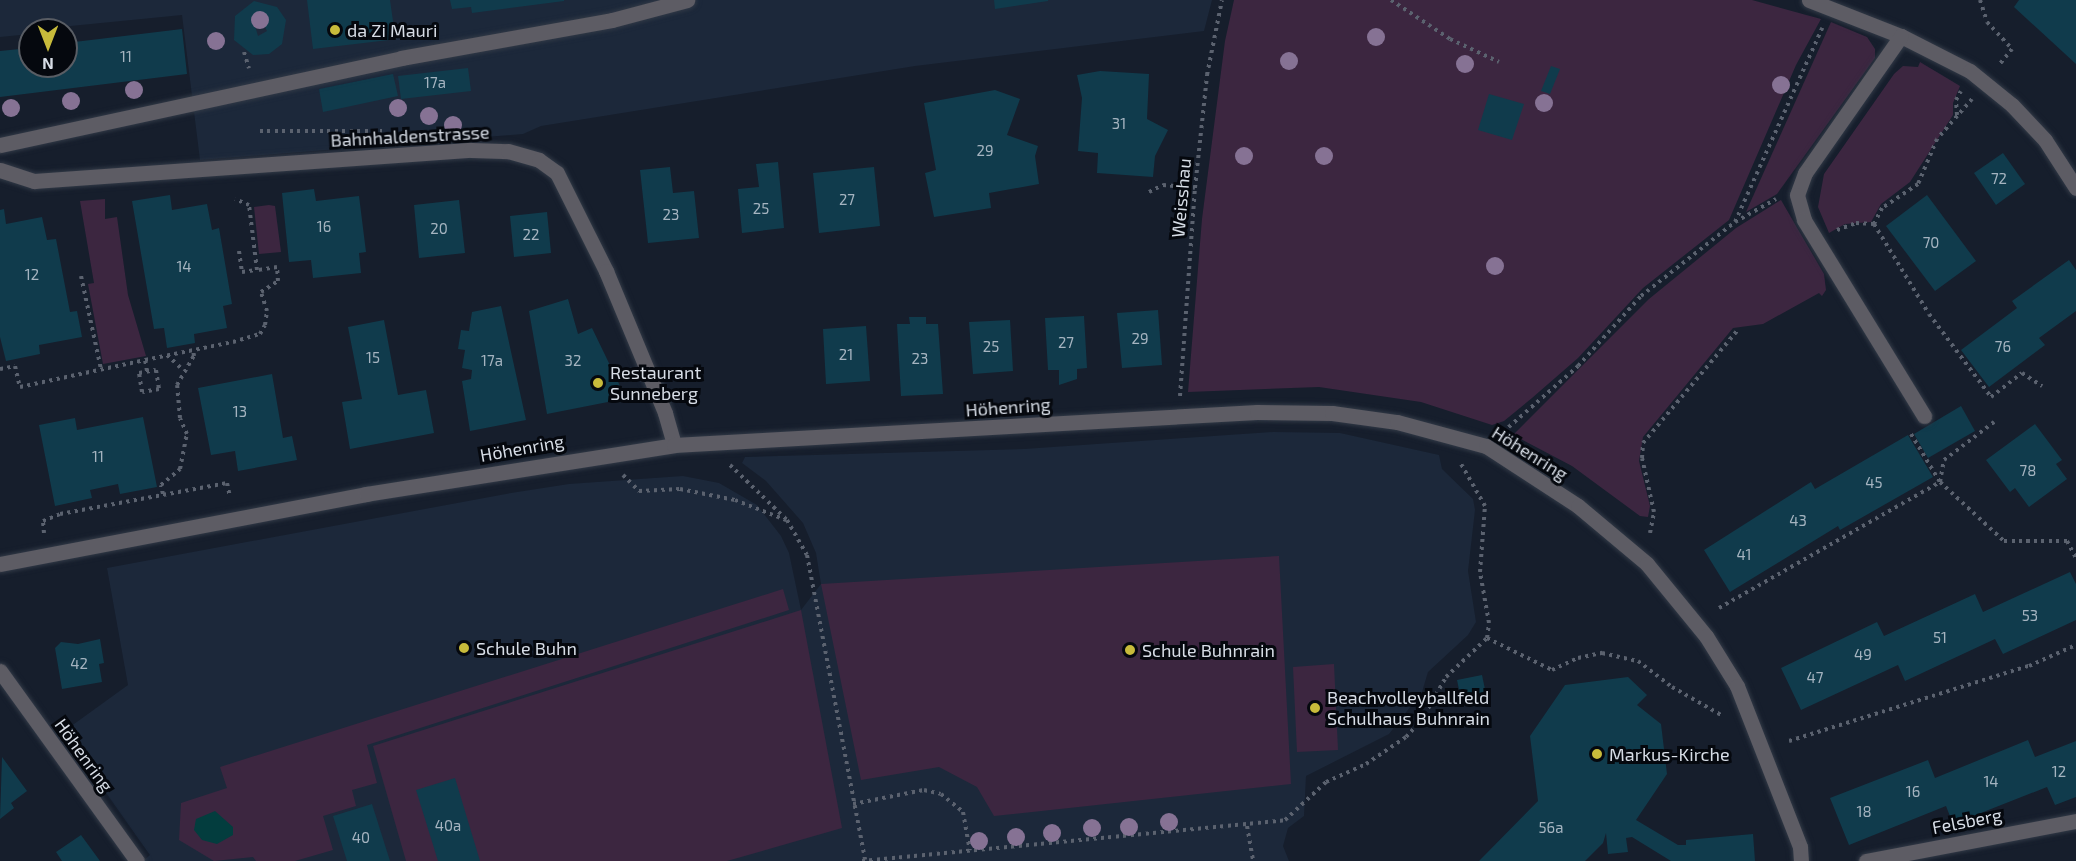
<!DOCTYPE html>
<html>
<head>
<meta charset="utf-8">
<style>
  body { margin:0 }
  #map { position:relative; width:2076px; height:861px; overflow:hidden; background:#161e2c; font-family:"Exo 2",sans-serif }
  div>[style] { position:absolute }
  .built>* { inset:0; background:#1c283a }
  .green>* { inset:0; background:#3c2640 }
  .water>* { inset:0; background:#033d3e }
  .building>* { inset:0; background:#103b4c }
  .path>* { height:4px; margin-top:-2px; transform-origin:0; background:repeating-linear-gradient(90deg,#5b626f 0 3px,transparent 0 7.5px) }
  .roads { filter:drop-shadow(0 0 2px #313946) drop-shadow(0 0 2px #313946) }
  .minor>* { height:15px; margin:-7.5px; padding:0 7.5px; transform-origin:7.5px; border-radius:7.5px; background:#5d5c64 }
  .trees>* { width:18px; height:18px; margin:-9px; border-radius:50%; background:#867294 }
  .dots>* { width:16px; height:16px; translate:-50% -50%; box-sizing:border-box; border:3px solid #05080e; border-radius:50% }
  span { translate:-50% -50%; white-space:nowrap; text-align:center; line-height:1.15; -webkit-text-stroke:6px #05080e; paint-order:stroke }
  .number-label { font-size:15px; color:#a5b4c0 }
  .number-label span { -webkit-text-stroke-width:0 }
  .poi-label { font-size:18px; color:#d7dde6 }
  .left { translate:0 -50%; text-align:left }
  .street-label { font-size:18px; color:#d7dde6 }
  .north { position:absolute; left:18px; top:18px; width:60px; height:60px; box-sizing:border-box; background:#05080e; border:2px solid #595d64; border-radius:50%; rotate:180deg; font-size:16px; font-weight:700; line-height:24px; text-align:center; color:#d7dde6 }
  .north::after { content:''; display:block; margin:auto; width:21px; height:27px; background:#c8bb3b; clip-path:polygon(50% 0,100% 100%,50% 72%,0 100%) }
</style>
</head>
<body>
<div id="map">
  <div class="built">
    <div style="clip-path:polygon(0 0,1212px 0,1204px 31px,915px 66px,541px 126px,523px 134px,200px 160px,182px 15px,30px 30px,30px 34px,0 37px)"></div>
    <div style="clip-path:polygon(1273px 432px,1340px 433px,1439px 455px,1442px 469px,1473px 499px,1475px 510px,1468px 571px,1476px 622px,1468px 635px,1428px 672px,1422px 692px,1389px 734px,1306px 776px,1304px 816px,1288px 828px,1283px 846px,1289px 861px,143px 861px,150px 855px,63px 732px,128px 685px,107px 568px,511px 493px,569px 484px,683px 476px,719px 483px,757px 505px,781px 536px,789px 553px,801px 610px,821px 584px,816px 553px,803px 523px,766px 481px,742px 463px,745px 457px,1024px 449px)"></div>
  </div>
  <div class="green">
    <div style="clip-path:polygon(1234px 0,1752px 0,1821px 19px,1796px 65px,1729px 220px,1643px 288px,1578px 358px,1532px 398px,1504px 421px,1492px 425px,1421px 402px,1319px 387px,1188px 392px,1202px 219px,1225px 41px)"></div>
    <div style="clip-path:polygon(1831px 22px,1867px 37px,1875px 49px,1875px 58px,1777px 194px,1746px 212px)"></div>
    <div style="clip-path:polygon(1920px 62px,1960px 86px,1953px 103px,1953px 115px,1910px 182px,1881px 204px,1871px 222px,1845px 224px,1829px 233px,1818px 207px,1824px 174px,1894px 74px,1903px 66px,1918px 67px)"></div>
    <div style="clip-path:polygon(105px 199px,105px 219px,117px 217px,128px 295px,146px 356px,103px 364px,88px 284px,94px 283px,80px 201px)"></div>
    <div style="clip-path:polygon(1781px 200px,1824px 274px,1826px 290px,1822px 296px,1819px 293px,1763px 324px,1733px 328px,1643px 437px,1639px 461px,1650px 506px,1648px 517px,1640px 516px,1572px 466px,1513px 435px,1649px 299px,1736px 228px)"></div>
    <div style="clip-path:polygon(269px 205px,275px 206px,281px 252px,259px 254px,254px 207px)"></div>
    <div style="clip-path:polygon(1279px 556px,1291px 784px,994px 816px,977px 787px,939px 767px,861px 780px,821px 584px)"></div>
    <div style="clip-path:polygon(783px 589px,789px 610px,367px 745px,377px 783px,352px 790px,356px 806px,323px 816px,333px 850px,295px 861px,256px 861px,253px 857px,214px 861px,179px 840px,181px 803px,227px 788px,220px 767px)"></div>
    <div style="clip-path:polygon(801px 610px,842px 828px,727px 861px,406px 861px,373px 746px)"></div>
    <div style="clip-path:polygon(1334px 664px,1338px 750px,1297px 752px,1293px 667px)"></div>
  </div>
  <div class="water">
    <div style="clip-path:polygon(215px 811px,233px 827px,233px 835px,217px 844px,202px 840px,194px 830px,196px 819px)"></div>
  </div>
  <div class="building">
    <div style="clip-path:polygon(307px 0,390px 0,394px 28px,389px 33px,389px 40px,313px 49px)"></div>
    <div style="clip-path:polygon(450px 0,564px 0,564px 1px,472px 13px,471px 7px,452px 9px)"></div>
    <div style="clip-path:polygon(994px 0,1048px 0,1048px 1px,995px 9px)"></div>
    <div style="clip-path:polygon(2019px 0,2076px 0,2076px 64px,2014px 7px)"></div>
    <div style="clip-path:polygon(evenodd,254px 1px,277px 7px,286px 20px,282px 44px,269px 54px,253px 55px,234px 40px,235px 16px,254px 1px,263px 23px,267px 31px,258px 36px,255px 26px,263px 23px)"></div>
    <div style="clip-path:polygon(182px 29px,187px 74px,0 97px,0 51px,30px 48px,30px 66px,66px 66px,66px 43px)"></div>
    <div style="clip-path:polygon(1551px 66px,1560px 69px,1550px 94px,1541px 91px)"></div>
    <div style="clip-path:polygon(468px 68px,471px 91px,401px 99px,398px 76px)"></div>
    <div style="clip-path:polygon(1100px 71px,1149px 74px,1147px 119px,1168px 130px,1155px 156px,1153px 177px,1097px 173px,1098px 153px,1078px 151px,1082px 98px,1077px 75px)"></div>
    <div style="clip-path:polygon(393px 74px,398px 96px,323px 112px,319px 89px)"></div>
    <div style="clip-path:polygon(995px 90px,1020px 99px,1007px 135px,1038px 146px,1035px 156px,1039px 184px,989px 193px,991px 208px,934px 217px,925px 173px,936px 170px,924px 103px)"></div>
    <div style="clip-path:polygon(1489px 94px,1524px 104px,1512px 140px,1478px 130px)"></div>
    <div style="clip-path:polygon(2003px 153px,2025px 184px,1996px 205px,1974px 173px)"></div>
    <div style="clip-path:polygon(778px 162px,784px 228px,742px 233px,738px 189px,759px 187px,756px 164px)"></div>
    <div style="clip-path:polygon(670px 167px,673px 193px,694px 191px,699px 238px,648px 243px,640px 170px)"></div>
    <div style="clip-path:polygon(874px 167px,880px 226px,819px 233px,813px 173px)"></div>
    <div style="clip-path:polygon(314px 189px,316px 201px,359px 196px,366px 252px,359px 253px,361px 273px,313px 278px,311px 260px,289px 262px,282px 193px)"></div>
    <div style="clip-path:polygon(170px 195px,172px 210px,207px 204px,212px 230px,219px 228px,232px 304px,223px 306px,227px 328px,194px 334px,195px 343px,167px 348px,164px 328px,154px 329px,132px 201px)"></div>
    <div style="clip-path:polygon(1927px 195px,1976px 261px,1935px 291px,1886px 226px)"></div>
    <div style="clip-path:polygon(459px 200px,465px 253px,419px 258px,414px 205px)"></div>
    <div style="clip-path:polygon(4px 209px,6px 224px,42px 217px,47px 240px,56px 239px,70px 312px,77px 311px,82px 337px,39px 345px,40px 354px,6px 361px,0 337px,0 210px)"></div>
    <div style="clip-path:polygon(547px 212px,551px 253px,514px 257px,510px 216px)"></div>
    <div style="clip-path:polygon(2069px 260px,2076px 270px,2076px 311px,2039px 338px,2045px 345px,1989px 387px,1961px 350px,2017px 308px,2012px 301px)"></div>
    <div style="clip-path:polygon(568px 299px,578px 334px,592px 328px,621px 388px,618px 400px,547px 414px,529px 311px)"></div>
    <div style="clip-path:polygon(501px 306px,526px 420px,470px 431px,462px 381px,471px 379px,472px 370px,462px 368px,465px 350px,458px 349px,461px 330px,469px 331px,472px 312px)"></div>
    <div style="clip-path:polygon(1158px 310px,1162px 365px,1122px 368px,1117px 313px)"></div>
    <div style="clip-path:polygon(1084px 316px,1087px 368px,1077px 369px,1077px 379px,1059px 385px,1059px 370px,1048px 370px,1045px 318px)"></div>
    <div style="clip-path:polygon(909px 317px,926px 317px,926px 324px,938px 324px,943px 394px,901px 396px,897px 324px,910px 324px)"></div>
    <div style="clip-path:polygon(384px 320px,398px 395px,426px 390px,434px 433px,350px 449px,342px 402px,362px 399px,348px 327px)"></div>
    <div style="clip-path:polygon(1010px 320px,1013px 371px,973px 374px,969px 322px)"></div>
    <div style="clip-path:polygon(866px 326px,870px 381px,826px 384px,823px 329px)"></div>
    <div style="clip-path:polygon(272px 374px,283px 438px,292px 436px,297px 460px,238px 471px,235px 451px,211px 455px,198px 388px)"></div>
    <div style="clip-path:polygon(1961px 406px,1975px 431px,1928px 458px,1914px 434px)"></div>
    <div style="clip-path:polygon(143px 417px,157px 487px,120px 494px,118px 484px,90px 490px,92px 498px,55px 506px,39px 425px,75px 418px,77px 430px)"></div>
    <div style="clip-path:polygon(2035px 424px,2062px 460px,2056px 464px,2067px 479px,2029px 507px,2015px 488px,2010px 492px,1986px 460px)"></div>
    <div style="clip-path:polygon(1908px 435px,1933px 477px,1840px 530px,1838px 526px,1730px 592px,1704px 550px,1811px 482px,1815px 489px)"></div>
    <div style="clip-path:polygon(2070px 572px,2076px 584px,2076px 620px,2003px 654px,1995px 639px,1905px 681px,1898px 665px,1801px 710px,1781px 668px,1877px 622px,1884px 636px,1975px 594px,1983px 612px)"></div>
    <div style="clip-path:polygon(100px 639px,104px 663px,99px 664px,102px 682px,62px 689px,55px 648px,61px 642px,78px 644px)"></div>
    <div style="clip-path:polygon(1482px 675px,1487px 699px,1462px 704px,1457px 680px)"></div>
    <div style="clip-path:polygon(1628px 677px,1647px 695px,1637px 705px,1661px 724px,1667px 774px,1636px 820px,1678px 845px,1686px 845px,1686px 840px,1753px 834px,1755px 861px,1671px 861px,1632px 837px,1626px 838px,1628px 852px,1608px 854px,1606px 833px,1603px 843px,1585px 861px,1479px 861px,1538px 801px,1530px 736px,1565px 685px)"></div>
    <div style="clip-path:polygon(2028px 740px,2035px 757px,2076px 741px,2076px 797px,2055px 805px,2047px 787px,1953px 824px,1946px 806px,1849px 845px,1830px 798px,1928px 760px,1935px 778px)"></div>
    <div style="clip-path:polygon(2px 757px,27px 791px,11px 803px,14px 808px,0 819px)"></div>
    <div style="clip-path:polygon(455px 778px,480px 861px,438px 861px,416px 790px)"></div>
    <div style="clip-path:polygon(372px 804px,390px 861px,347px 861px,333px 816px)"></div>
    <div style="clip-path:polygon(81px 835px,100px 861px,62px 861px,56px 852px)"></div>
  </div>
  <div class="path">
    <div style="left:1391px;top:0;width:71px;rotate:33.5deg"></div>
    <div style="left:1450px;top:39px;width:54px;rotate:25.1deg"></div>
    <div style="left:1980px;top:0;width:23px;rotate:72deg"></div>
    <div style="left:1987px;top:22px;width:37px;rotate:47deg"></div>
    <div style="left:2012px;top:49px;width:22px;rotate:129deg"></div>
    <div style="left:244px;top:52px;width:17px;rotate:73deg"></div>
    <div style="left:1972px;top:99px;width:53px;rotate:131.2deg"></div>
    <div style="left:1937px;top:139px;width:49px;rotate:112.9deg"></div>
    <div style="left:1918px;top:184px;width:43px;rotate:146.3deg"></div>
    <div style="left:1882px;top:208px;width:18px;rotate:117deg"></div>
    <div style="left:1874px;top:224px;width:105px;rotate:58.6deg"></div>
    <div style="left:1929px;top:314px;width:104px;rotate:53.2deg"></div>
    <div style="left:1991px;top:397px;width:39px;rotate:-38deg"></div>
    <div style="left:2022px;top:373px;width:24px;rotate:33deg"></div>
    <div style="left:1957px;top:115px;width:15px;rotate:-94deg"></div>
    <div style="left:1956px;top:100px;width:10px;rotate:-61deg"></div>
    <div style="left:260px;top:131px;width:122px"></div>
    <div style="left:1149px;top:192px;width:16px;rotate:-27deg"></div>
    <div style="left:1163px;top:185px;width:32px;rotate:5deg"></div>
    <div style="left:1735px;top:222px;width:47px;rotate:-29.3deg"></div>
    <div style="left:1837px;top:230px;width:20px;rotate:-20deg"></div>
    <div style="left:1856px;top:223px;width:18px;rotate:3deg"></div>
    <div style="left:239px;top:251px;width:21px;rotate:82deg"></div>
    <div style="left:242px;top:272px;width:15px;rotate:-8deg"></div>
    <div style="left:81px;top:276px;width:95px;rotate:77.9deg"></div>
    <div style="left:167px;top:355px;width:22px;rotate:43deg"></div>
    <div style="left:0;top:369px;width:15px;rotate:-11deg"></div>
    <div style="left:15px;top:366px;width:22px;rotate:77deg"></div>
    <div style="left:20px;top:387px;width:128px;rotate:-12.2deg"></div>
    <div style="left:156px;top:370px;width:19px;rotate:81deg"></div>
    <div style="left:159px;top:389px;width:17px;rotate:170deg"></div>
    <div style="left:142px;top:392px;width:19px;rotate:-99deg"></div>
    <div style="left:139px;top:373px;width:17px;rotate:-10deg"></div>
    <div style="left:147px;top:371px;width:11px;rotate:-100deg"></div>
    <div style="left:145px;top:360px;width:90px;rotate:-11.6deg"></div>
    <div style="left:233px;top:342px;width:28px;rotate:-17deg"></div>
    <div style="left:260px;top:334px;width:10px;rotate:-61deg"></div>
    <div style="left:265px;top:325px;width:14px;rotate:-82deg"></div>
    <div style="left:267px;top:311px;width:20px;rotate:-108deg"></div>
    <div style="left:261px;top:292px;width:20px;rotate:-33deg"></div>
    <div style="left:278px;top:281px;width:14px;rotate:-94deg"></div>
    <div style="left:277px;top:267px;width:20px;rotate:171deg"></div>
    <div style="left:257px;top:270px;width:65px;rotate:-97deg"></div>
    <div style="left:249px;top:205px;width:15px;rotate:-157deg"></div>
    <div style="left:1180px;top:396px;width:209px;rotate:-85.9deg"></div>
    <div style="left:1195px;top:188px;width:114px;rotate:-83.9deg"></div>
    <div style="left:1207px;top:75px;width:76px;rotate:-78.7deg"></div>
    <div style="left:1503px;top:432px;width:100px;rotate:-41.3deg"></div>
    <div style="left:1578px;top:366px;width:94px;rotate:-48deg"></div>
    <div style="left:1641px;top:296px;width:120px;rotate:-38.2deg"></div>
    <div style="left:1735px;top:222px;width:213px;rotate:-65.8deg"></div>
    <div style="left:1911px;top:434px;width:56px;rotate:58.9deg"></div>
    <div style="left:730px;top:465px;width:79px;rotate:44deg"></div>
    <div style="left:787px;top:520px;width:40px;rotate:60.3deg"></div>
    <div style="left:807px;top:555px;width:310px;rotate:79.2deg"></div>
    <div style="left:623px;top:475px;width:23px;rotate:45deg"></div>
    <div style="left:639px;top:491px;width:41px;rotate:-2.8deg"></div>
    <div style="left:680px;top:489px;width:56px;rotate:11.3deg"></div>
    <div style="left:735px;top:500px;width:55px;rotate:21.4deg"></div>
    <div style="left:1940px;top:482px;width:22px;rotate:-80deg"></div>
    <div style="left:1944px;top:460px;width:63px;rotate:-37.2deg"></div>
    <div style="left:163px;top:494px;width:9px;rotate:-103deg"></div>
    <div style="left:161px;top:485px;width:25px;rotate:-40deg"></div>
    <div style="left:180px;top:469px;width:36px;rotate:-79deg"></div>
    <div style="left:187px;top:434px;width:17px;rotate:-114deg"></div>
    <div style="left:180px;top:418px;width:33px;rotate:-95deg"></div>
    <div style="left:177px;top:385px;width:34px;rotate:-60deg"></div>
    <div style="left:194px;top:356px;width:6px;rotate:-99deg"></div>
    <div style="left:44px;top:533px;width:12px;rotate:-95deg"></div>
    <div style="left:43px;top:521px;width:18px;rotate:-22deg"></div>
    <div style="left:60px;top:514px;width:170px;rotate:-10.5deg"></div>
    <div style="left:227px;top:483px;width:14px;rotate:78deg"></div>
    <div style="left:1650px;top:533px;width:21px;rotate:-79deg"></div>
    <div style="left:1654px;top:512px;width:55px;rotate:-102.5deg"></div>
    <div style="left:1642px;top:458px;width:15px;rotate:-86deg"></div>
    <div style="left:1643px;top:443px;width:146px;rotate:-50deg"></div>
    <div style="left:1719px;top:608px;width:254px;rotate:-29.7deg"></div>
    <div style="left:1940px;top:482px;width:87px;rotate:42.7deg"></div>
    <div style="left:2004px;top:541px;width:63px"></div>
    <div style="left:2067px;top:541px;width:19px;rotate:62deg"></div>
    <div style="left:1487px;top:638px;width:72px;rotate:26.2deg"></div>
    <div style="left:1552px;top:670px;width:29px;rotate:-25deg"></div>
    <div style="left:1578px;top:658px;width:25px;rotate:-12deg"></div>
    <div style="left:1602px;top:653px;width:37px;rotate:13deg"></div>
    <div style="left:1638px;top:661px;width:43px;rotate:37.4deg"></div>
    <div style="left:1672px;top:687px;width:59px;rotate:29.6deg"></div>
    <div style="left:1789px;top:741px;width:251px;rotate:-17.4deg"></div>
    <div style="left:2029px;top:666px;width:51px;rotate:-24.1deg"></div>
    <div style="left:853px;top:804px;width:72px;rotate:-11.2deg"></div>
    <div style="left:924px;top:790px;width:17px;rotate:13deg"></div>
    <div style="left:941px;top:794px;width:28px;rotate:39deg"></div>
    <div style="left:963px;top:812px;width:39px;rotate:80deg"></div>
    <div style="left:1247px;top:826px;width:36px;rotate:80deg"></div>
    <div style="left:862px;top:861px;width:425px;rotate:-5.5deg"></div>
    <div style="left:1285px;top:820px;width:56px;rotate:-42.8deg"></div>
    <div style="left:1326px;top:782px;width:44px;rotate:-24.2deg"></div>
    <div style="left:1366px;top:764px;width:48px;rotate:-34deg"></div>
    <div style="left:1406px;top:737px;width:22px;rotate:-47deg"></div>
    <div style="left:1421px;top:721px;width:51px;rotate:-60.4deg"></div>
    <div style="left:1446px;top:677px;width:57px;rotate:-43.6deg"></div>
    <div style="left:1487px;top:638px;width:15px;rotate:-82deg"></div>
    <div style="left:1489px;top:623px;width:52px;rotate:-100deg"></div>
    <div style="left:1480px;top:572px;width:66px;rotate:-85.7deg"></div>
    <div style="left:1485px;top:506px;width:51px;rotate:-119.6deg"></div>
  </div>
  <div class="roads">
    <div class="minor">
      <div style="left:1809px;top:0;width:99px;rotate:21.4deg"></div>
      <div style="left:1901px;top:36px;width:77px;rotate:26.9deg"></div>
      <div style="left:1970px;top:71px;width:54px;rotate:39deg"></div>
      <div style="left:2012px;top:105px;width:48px;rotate:46.7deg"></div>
      <div style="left:2045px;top:140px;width:57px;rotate:57.1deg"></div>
      <div style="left:1901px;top:36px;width:167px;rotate:125deg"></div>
      <div style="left:1805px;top:173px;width:23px;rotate:110deg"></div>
      <div style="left:1797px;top:195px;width:26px;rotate:74deg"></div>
      <div style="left:1804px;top:220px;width:230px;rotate:58.5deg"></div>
      <div style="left:0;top:145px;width:410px;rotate:-12.2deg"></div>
      <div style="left:401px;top:58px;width:214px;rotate:-10.2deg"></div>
      <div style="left:612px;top:20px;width:78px;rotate:-14.9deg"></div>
      <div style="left:0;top:170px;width:36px;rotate:18deg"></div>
      <div style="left:34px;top:181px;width:438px;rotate:-4.1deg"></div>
      <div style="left:471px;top:150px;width:37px;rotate:2deg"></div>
      <div style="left:508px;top:151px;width:32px;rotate:16deg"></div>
      <div style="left:539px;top:160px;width:22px;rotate:36deg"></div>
      <div style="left:557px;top:173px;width:110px;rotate:63.4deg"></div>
      <div style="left:606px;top:271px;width:154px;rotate:67.4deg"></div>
      <div style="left:665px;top:413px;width:33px;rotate:74deg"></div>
      <div style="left:0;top:564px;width:373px;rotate:-10.8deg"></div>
      <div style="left:366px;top:494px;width:312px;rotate:-9deg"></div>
      <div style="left:674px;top:445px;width:584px;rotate:-3.24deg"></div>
      <div style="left:1257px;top:412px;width:75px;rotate:0.8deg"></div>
      <div style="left:1332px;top:413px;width:66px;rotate:7.9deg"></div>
      <div style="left:1397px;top:422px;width:92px;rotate:15.1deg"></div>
      <div style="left:1486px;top:446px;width:110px;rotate:33.1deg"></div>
      <div style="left:1578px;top:506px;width:90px;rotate:40deg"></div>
      <div style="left:1647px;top:564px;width:93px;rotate:50.7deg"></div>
      <div style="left:1706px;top:636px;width:59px;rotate:58.2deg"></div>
      <div style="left:1737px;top:686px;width:173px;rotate:68.6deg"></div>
      <div style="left:1800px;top:847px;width:14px;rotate:86deg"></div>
      <div style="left:0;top:671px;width:234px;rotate:54.2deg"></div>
      <div style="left:1866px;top:861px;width:214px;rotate:-10.8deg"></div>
    </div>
  </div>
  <div class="trees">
    <div style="left:260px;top:20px"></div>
    <div style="left:1376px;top:37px"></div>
    <div style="left:216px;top:41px"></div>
    <div style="left:1289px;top:61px"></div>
    <div style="left:1465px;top:64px"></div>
    <div style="left:1781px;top:85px"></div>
    <div style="left:134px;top:90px"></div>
    <div style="left:71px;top:101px"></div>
    <div style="left:1544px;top:103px"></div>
    <div style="left:11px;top:108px"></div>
    <div style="left:398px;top:108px"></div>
    <div style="left:429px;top:116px"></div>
    <div style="left:453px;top:125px"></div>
    <div style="left:1244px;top:156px"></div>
    <div style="left:1324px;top:156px"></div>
    <div style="left:1495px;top:266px"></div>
    <div style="left:1169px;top:822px"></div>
    <div style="left:1129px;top:827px"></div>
    <div style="left:1092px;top:828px"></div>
    <div style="left:1052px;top:833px"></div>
    <div style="left:1016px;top:837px"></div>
    <div style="left:979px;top:841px"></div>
  </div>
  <div class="dots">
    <div style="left:335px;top:30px;background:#c8bb3b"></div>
    <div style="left:598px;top:383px;background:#c8bb3b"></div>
    <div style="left:464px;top:648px;background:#c8bb3b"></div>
    <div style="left:1130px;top:650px;background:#c8bb3b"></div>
    <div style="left:1315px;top:708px;background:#c8bb3b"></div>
    <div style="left:1597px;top:754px;background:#c8bb3b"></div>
  </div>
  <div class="number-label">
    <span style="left:126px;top:57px">11</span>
    <span style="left:435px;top:83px">17a</span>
    <span style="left:1119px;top:124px">31</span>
    <span style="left:985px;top:151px">29</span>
    <span style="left:1999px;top:179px">72</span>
    <span style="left:847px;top:200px">27</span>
    <span style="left:761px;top:209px">25</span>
    <span style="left:671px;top:215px">23</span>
    <span style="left:324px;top:227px">16</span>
    <span style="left:439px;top:229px">20</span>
    <span style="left:531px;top:235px">22</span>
    <span style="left:1931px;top:243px">70</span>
    <span style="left:184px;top:267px">14</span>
    <span style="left:32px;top:275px">12</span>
    <span style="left:1140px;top:339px">29</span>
    <span style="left:1066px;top:343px">27</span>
    <span style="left:991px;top:347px">25</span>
    <span style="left:2003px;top:347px">76</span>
    <span style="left:846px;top:355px">21</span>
    <span style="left:373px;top:358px">15</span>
    <span style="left:920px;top:359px">23</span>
    <span style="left:492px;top:361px">17a</span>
    <span style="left:573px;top:361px">32</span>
    <span style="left:240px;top:412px">13</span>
    <span style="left:98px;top:457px">11</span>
    <span style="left:2028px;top:471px">78</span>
    <span style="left:1874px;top:483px">45</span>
    <span style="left:1798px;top:521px">43</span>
    <span style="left:1744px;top:555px">41</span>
    <span style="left:2030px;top:616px">53</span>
    <span style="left:1940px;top:638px">51</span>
    <span style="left:1863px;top:655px">49</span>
    <span style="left:79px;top:664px">42</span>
    <span style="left:1815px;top:678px">47</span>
    <span style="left:2059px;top:772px">12</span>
    <span style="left:1991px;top:782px">14</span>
    <span style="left:1913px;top:792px">16</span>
    <span style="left:1864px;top:812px">18</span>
    <span style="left:448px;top:826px">40a</span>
    <span style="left:1551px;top:828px">56a</span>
    <span style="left:361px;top:838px">40</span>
  </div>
  <div class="poi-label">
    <span class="left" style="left:347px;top:30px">da Zi Mauri</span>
    <span class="left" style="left:610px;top:383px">Restaurant<br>Sunneberg</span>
    <span class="left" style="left:476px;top:648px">Schule Buhn</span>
    <span class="left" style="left:1142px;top:650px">Schule Buhnrain</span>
    <span class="left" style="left:1327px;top:708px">Beachvolleyballfeld<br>Schulhaus Buhnrain</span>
    <span class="left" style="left:1609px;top:754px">Markus-Kirche</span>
  </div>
  <div class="street-label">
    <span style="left:410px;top:136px;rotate:-3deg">Bahnhaldenstrasse</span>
    <span style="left:1181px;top:198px;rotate:-85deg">Weisshau</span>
    <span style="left:1008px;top:407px;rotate:-4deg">Höhenring</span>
    <span style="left:522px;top:448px;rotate:-10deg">Höhenring</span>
    <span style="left:1530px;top:453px;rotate:32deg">Höhenring</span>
    <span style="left:84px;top:755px;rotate:54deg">Höhenring</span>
    <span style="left:1967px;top:821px;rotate:-11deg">Felsberg</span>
  </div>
  <div class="north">N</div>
</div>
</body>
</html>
